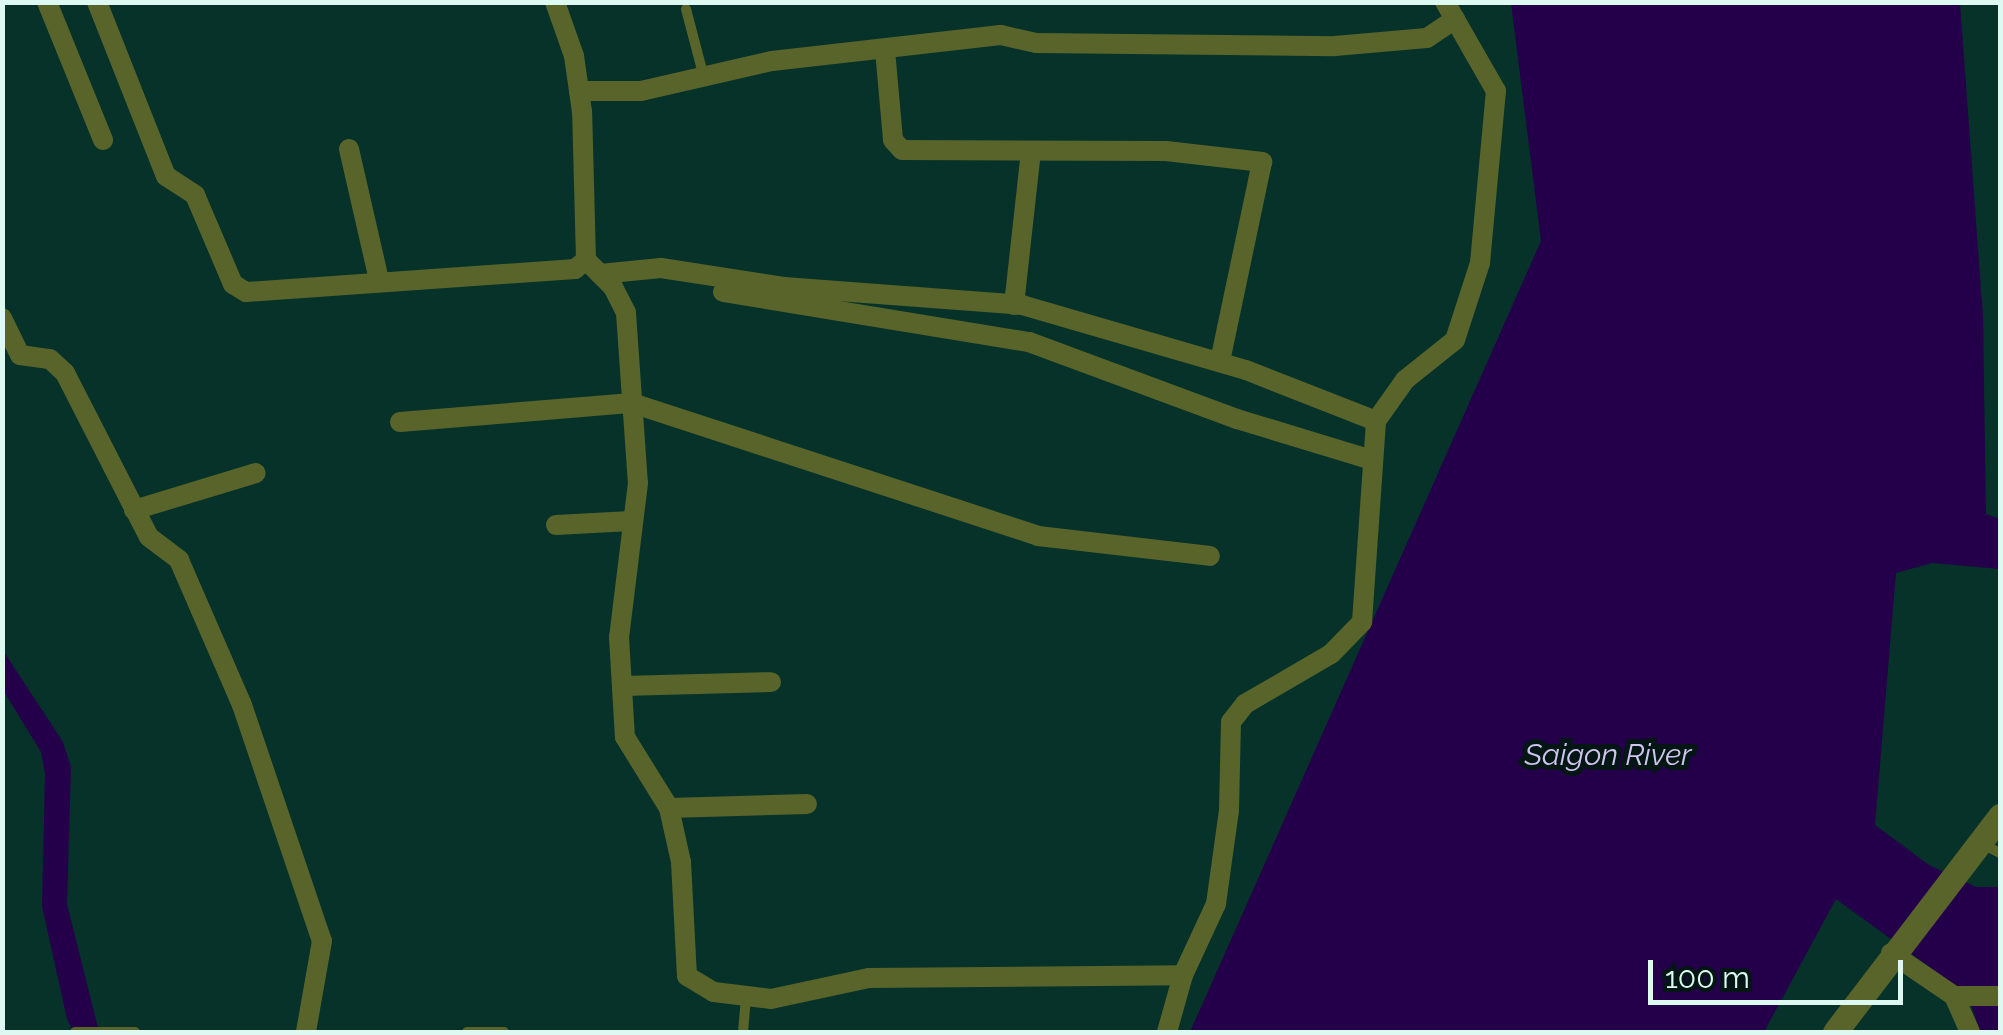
<!DOCTYPE html>
<html>
<head>
<meta charset="utf-8">
<style>
  body { margin:0 }
  #map { position:relative; width:2003px; height:1035px; overflow:hidden; background:#06322a; font-family:Raleway,sans-serif }
  div>[style] { position:absolute }
  .water>* { inset:0; background:#25004a }
  .service>* { height:10px; margin:-5px; padding:0 5px; transform-origin:5px; border-radius:5px; background:#59642a }
  .minor>* { height:20px; margin:-10px; padding:0 10px; transform-origin:10px; border-radius:10px; background:#59642a }
  .tertiary>* { height:25px; margin:-12.5px; padding:0 12.5px; transform-origin:12.5px; border-radius:12.5px; background:#59642a }
  span { translate:-50% -50%; white-space:nowrap; text-align:center; line-height:1.15; -webkit-text-stroke:10px #021713; paint-order:stroke }
  .water-label { font-size:30px; color:#d1c4ef; font-style:italic }
  .frame { position:absolute; inset:0; border:5px solid #def9f2; pointer-events:none }
  .scale { position:absolute; left:1648px; top:960px; width:255px; height:45px; box-sizing:border-box; border:5px solid #def9f2; border-top:0; padding-left:12px; font-size:30px; line-height:35px; white-space:nowrap; color:#def9f2; -webkit-text-stroke:8px #021713; paint-order:stroke }
</style>
</head>
<body>
<div id="map">
  <div class="water">
    <div style="clip-path:polygon(1511px 3px,1960px 3px,1983px 317px,1986px 514px,2000px 519px,2000px 569px,1932px 563px,1896px 573px,1875px 825px,1929px 865px,1976px 887px,2000px 887px,2000px 1032px,1980px 1032px,1968px 995px,1836px 899px,1764px 1032px,1190px 1032px,1541px 241px)"></div>
    <div style="clip-path:polygon(2px 649px,63px 742px,71px 767px,67px 904px,99px 1032px,73px 1032px,67px 1019px,42px 906px,45px 774px,41px 752px,3px 690px)"></div>
  </div>
  <div class="service">
    <div style="left:686px;top:9px;width:67px;rotate:75.3deg"></div>
    <div style="left:1981px;top:843px;width:21px;rotate:28deg"></div>
    <div style="left:75px;top:1032px;width:60px"></div>
    <div style="left:467px;top:1032px;width:37px"></div>
    <div style="left:743px;top:1032px;width:35px;rotate:-85deg"></div>
  </div>
  <div class="minor">
    <div style="left:47px;top:2px;width:149px;rotate:67.9deg"></div>
    <div style="left:97px;top:2px;width:187px;rotate:68.4deg"></div>
    <div style="left:166px;top:176px;width:35px;rotate:33deg"></div>
    <div style="left:195px;top:195px;width:97px;rotate:66.9deg"></div>
    <div style="left:233px;top:284px;width:15px;rotate:32deg"></div>
    <div style="left:246px;top:292px;width:330px;rotate:-4deg"></div>
    <div style="left:575px;top:269px;width:14px;rotate:-39deg"></div>
    <div style="left:586px;top:260px;width:148px;rotate:-91.5deg"></div>
    <div style="left:582px;top:112px;width:57px;rotate:-98.1deg"></div>
    <div style="left:574px;top:56px;width:57px;rotate:-109.4deg"></div>
    <div style="left:885px;top:50px;width:90px;rotate:84.9deg"></div>
    <div style="left:893px;top:140px;width:13px;rotate:48deg"></div>
    <div style="left:902px;top:150px;width:264px;rotate:0.2deg"></div>
    <div style="left:1166px;top:151px;width:97px;rotate:6.5deg"></div>
    <div style="left:1262px;top:162px;width:204px;rotate:101.9deg"></div>
    <div style="left:579px;top:91px;width:62px"></div>
    <div style="left:641px;top:91px;width:134px;rotate:-12.9deg"></div>
    <div style="left:772px;top:61px;width:230px;rotate:-6.5deg"></div>
    <div style="left:1001px;top:35px;width:36px;rotate:13deg"></div>
    <div style="left:1036px;top:43px;width:299px;rotate:0.6deg"></div>
    <div style="left:1335px;top:46px;width:92px;rotate:-5deg"></div>
    <div style="left:1427px;top:38px;width:34px;rotate:-34deg"></div>
    <div style="left:349px;top:149px;width:134px;rotate:77.1deg"></div>
    <div style="left:586px;top:260px;width:38px;rotate:45deg"></div>
    <div style="left:613px;top:287px;width:29px;rotate:63deg"></div>
    <div style="left:626px;top:313px;width:170px;rotate:86deg"></div>
    <div style="left:638px;top:483px;width:155px;rotate:97deg"></div>
    <div style="left:619px;top:637px;width:100px;rotate:86.6deg"></div>
    <div style="left:625px;top:737px;width:84px;rotate:58.2deg"></div>
    <div style="left:669px;top:808px;width:55px;rotate:77.5deg"></div>
    <div style="left:681px;top:862px;width:114px;rotate:87deg"></div>
    <div style="left:687px;top:976px;width:31px;rotate:31deg"></div>
    <div style="left:714px;top:992px;width:57px;rotate:7deg"></div>
    <div style="left:771px;top:999px;width:100px;rotate:-12.1deg"></div>
    <div style="left:869px;top:978px;width:314px;rotate:-0.5deg"></div>
    <div style="left:600px;top:274px;width:61px;rotate:-5.6deg"></div>
    <div style="left:661px;top:268px;width:124px;rotate:8.8deg"></div>
    <div style="left:784px;top:287px;width:239px;rotate:4.3deg"></div>
    <div style="left:1022px;top:305px;width:233px;rotate:16.2deg"></div>
    <div style="left:1246px;top:370px;width:140px;rotate:21.4deg"></div>
    <div style="left:723px;top:292px;width:310px;rotate:9.3deg"></div>
    <div style="left:1029px;top:342px;width:222px;rotate:20.3deg"></div>
    <div style="left:1237px;top:419px;width:141px;rotate:16.9deg"></div>
    <div style="left:1014px;top:305px;width:155px;rotate:-83.7deg"></div>
    <div style="left:2px;top:318px;width:41px;rotate:64.1deg"></div>
    <div style="left:20px;top:355px;width:30px;rotate:8deg"></div>
    <div style="left:50px;top:359px;width:21px;rotate:43deg"></div>
    <div style="left:65px;top:373px;width:184px;rotate:62.9deg"></div>
    <div style="left:149px;top:537px;width:38px;rotate:37deg"></div>
    <div style="left:179px;top:560px;width:158px;rotate:66.5deg"></div>
    <div style="left:242px;top:705px;width:249px;rotate:71.3deg"></div>
    <div style="left:322px;top:941px;width:92px;rotate:100deg"></div>
    <div style="left:400px;top:422px;width:233px;rotate:-4.7deg"></div>
    <div style="left:632px;top:403px;width:427px;rotate:18.1deg"></div>
    <div style="left:1038px;top:536px;width:173px;rotate:6.6deg"></div>
    <div style="left:134px;top:510px;width:127px;rotate:-16.9deg"></div>
    <div style="left:556px;top:525px;width:75px;rotate:-3.1deg"></div>
    <div style="left:623px;top:686px;width:148px;rotate:-1.5deg"></div>
    <div style="left:669px;top:808px;width:138px;rotate:-1.7deg"></div>
    <div style="left:1891px;top:953px;width:76px;rotate:34.3deg"></div>
    <div style="left:1954px;top:996px;width:46px"></div>
    <div style="left:1954px;top:996px;width:39px;rotate:66deg"></div>
    <div style="left:1167px;top:1032px;width:59px;rotate:-74.3deg"></div>
    <div style="left:1183px;top:975px;width:78px;rotate:-65.1deg"></div>
    <div style="left:1216px;top:904px;width:95px;rotate:-82.1deg"></div>
    <div style="left:1229px;top:810px;width:88px;rotate:-88.7deg"></div>
    <div style="left:1231px;top:722px;width:23px;rotate:-52deg"></div>
    <div style="left:1245px;top:704px;width:99px;rotate:-30.2deg"></div>
    <div style="left:1331px;top:654px;width:45px;rotate:-45.9deg"></div>
    <div style="left:1362px;top:622px;width:201px;rotate:-86deg"></div>
    <div style="left:1376px;top:421px;width:50px;rotate:-54.7deg"></div>
    <div style="left:1405px;top:380px;width:64px;rotate:-38.7deg"></div>
    <div style="left:1455px;top:340px;width:81px;rotate:-72deg"></div>
    <div style="left:1480px;top:263px;width:173px;rotate:-84.7deg"></div>
    <div style="left:1496px;top:91px;width:103px;rotate:-119.8deg"></div>
  </div>
  <div class="tertiary">
    <div style="left:1835px;top:1032px;width:272px;rotate:-52.6deg"></div>
  </div>
  <div class="water-label">
    <span style="left:1608px;top:755px">Saigon River</span>
  </div>
  <div class="frame"></div>
  <div class="scale">100 m</div>
</div>
</body>
</html>
